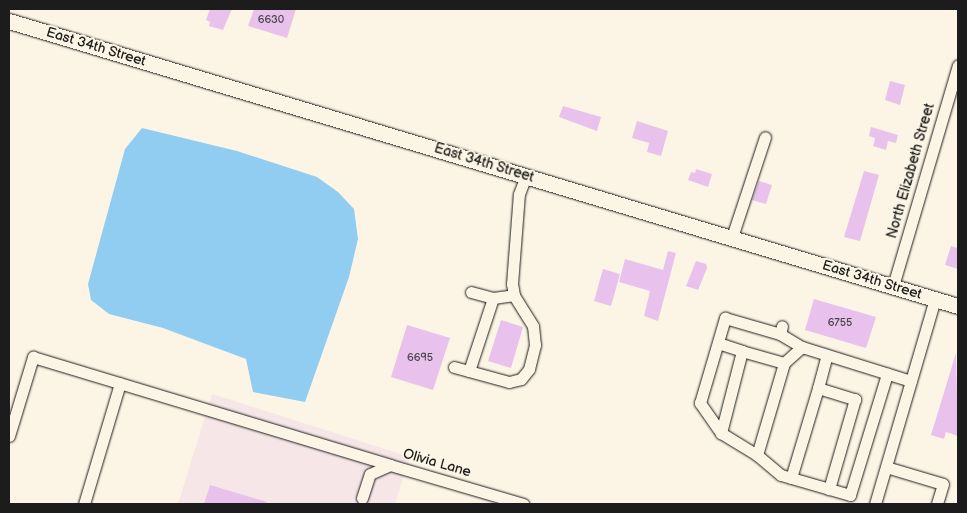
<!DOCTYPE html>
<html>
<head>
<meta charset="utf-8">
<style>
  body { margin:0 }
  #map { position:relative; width:967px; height:513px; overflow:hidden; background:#fcf5e5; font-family:"Balsamiq Sans",sans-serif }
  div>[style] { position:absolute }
  .built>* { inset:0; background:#f6e6e7 }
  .water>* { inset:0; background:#91ccf1 }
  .building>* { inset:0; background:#e8c2ec }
  .roads { filter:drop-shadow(0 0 1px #1c1c1c) drop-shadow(0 0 1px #1c1c1c) }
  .minor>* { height:11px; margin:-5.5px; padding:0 5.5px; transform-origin:5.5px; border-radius:5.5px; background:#fcf5e5 }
  .major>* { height:15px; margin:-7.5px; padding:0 7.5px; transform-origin:7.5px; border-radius:7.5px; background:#fcf5e5 }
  span { translate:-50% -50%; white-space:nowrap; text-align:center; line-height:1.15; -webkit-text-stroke:4px #fcf5e5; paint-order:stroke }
  .number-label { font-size:11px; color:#4f4650 }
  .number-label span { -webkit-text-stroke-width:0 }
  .street-label { font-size:14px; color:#1c1c1c }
  .frame { position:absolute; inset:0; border:10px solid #1c1c1c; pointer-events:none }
</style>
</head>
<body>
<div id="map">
  <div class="built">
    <div style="clip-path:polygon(212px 394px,410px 457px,395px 504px,178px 504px)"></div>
  </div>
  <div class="water">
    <div style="clip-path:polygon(142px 128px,237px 151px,317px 177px,338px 192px,354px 209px,358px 239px,349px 277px,305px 402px,253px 392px,246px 359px,163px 328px,109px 314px,91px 300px,88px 284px,125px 149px)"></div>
  </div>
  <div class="building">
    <div style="clip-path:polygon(210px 9px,232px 9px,223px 30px,209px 26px,210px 22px,206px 20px)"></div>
    <div style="clip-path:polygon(254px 9px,296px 9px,287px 38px,248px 26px)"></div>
    <div style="clip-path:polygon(890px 81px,905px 85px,900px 105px,885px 100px)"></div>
    <div style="clip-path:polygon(563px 106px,601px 117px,597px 131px,559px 117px)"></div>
    <div style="clip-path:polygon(637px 121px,668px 131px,661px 156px,647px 152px,649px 143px,632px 138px)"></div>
    <div style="clip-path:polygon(871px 127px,898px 135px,896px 143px,888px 141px,886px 150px,873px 146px,875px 138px,869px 136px)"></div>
    <div style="clip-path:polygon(696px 169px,712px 174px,708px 187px,688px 180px,691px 172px,695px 173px)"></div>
    <div style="clip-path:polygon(864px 171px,879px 175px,860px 241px,844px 237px)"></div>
    <div style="clip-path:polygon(759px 181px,772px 185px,766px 204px,752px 200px)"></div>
    <div style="clip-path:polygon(951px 246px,958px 248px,958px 269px,945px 265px)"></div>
    <div style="clip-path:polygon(668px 251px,676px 253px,658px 321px,644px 316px,650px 291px,619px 282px,625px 259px,663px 270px)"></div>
    <div style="clip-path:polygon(696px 261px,706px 264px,707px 268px,698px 290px,686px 286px)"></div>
    <div style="clip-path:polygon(603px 269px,620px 274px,611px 306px,594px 301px)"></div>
    <div style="clip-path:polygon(814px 299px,876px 317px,866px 348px,805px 330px)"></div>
    <div style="clip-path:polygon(501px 320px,523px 327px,511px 368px,488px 361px)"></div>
    <div style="clip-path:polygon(407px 325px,450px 338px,433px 390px,391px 377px)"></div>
    <div style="clip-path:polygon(956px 353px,958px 436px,946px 432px,944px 439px,931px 435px)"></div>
    <div style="clip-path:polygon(210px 485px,267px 502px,266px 504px,204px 504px)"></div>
  </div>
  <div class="roads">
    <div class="minor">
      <div style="left:732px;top:237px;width:105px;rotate:-71.7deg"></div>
      <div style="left:893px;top:286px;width:230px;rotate:-73.6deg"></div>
      <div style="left:471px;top:292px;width:23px;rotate:15deg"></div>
      <div style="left:780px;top:334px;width:26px;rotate:31deg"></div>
      <div style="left:802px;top:347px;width:114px;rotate:17.3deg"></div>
      <div style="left:718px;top:343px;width:25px;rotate:18deg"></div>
      <div style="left:742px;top:351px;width:85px;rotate:104.4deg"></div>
      <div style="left:721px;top:433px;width:37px;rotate:-125deg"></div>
      <div style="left:700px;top:403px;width:89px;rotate:-73.6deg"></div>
      <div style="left:725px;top:318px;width:57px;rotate:16.2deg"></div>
      <div style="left:780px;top:334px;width:8px;rotate:-76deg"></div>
      <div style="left:784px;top:363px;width:24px;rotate:-42deg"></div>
      <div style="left:454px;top:367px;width:57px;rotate:15.3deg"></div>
      <div style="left:509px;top:382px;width:12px;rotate:-14deg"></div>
      <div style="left:521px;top:379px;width:13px;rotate:-51deg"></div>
      <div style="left:529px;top:369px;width:25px;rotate:-76deg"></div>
      <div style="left:535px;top:345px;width:19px;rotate:-96deg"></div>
      <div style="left:533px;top:326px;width:36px;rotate:-122deg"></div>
      <div style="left:514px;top:295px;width:11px;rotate:-100deg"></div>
      <div style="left:512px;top:284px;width:90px;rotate:-85.6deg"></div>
      <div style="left:519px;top:194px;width:19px;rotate:-69deg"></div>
      <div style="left:469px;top:371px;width:77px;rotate:-71.8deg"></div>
      <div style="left:493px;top:298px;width:21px;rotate:-8deg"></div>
      <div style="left:818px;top:388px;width:34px;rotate:-75deg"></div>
      <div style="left:721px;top:433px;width:42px;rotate:31.4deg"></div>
      <div style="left:757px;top:455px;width:96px;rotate:-73.6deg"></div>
      <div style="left:784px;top:363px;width:44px;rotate:-164.1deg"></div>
      <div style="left:9px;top:436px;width:83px;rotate:-73.1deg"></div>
      <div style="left:33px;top:357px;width:373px;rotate:16.8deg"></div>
      <div style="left:757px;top:455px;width:31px;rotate:40deg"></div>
      <div style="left:781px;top:475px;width:72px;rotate:16.2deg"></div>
      <div style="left:850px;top:495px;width:127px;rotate:-73deg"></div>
      <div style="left:886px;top:467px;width:59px;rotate:16.6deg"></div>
      <div style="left:943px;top:484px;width:21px;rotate:107deg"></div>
      <div style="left:791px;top:478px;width:94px;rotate:-73.3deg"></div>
      <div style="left:818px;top:388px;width:39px;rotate:17deg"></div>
      <div style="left:855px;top:399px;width:94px;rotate:106.1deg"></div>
      <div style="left:362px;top:498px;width:25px;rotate:-72deg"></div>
      <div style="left:370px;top:474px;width:22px;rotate:-24deg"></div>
      <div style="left:390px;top:465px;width:139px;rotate:16.3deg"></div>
      <div style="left:84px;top:504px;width:126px;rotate:-73.4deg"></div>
      <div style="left:875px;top:504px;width:214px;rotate:-73.7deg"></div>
    </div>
    <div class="major">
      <div style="left:9px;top:21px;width:991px;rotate:16.72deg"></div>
    </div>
  </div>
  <div class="number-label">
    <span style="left:271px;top:20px">6630</span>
    <span style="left:840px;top:323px">6755</span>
    <span style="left:420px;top:358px">6695</span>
  </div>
  <div class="street-label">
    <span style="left:96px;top:47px;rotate:17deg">East 34th Street</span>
    <span style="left:484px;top:163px;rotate:17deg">East 34th Street</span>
    <span style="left:911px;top:171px;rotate:-74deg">North Elizabeth Street</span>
    <span style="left:872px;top:280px;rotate:17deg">East 34th Street</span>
    <span style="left:437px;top:463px;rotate:16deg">Olivia Lane</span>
  </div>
  <div class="frame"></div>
</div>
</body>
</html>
